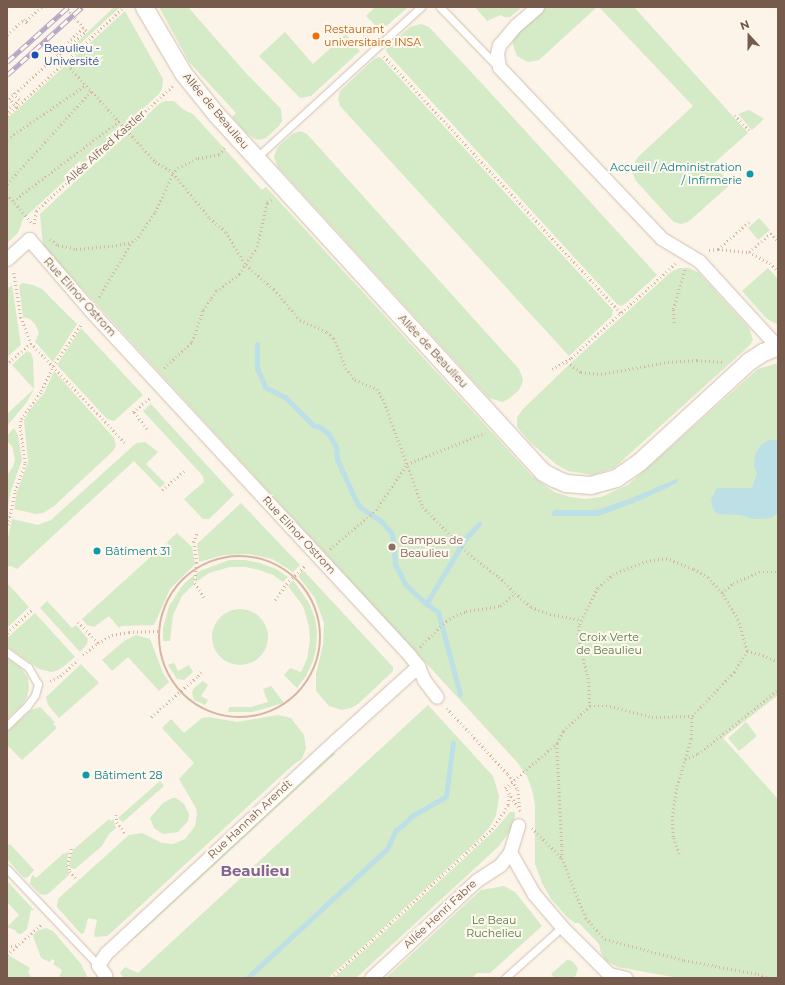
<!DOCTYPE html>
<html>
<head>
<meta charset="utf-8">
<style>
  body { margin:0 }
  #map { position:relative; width:785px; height:985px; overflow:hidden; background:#fcf4e8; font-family:Montserrat,sans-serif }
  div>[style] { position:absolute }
  .green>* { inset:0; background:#d5eac6 }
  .round { border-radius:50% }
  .water>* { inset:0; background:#bce0e6 }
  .stream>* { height:5px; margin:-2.5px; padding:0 2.5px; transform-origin:2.5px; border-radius:2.5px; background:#bce0e6 }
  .path>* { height:2.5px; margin-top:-1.25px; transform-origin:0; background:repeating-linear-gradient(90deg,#d6b6a2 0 1px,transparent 0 4px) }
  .path>.ring { margin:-1.25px; padding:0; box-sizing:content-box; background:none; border:2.5px solid #d6b6a2; border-radius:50% }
  .roads { filter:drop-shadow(0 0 1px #d0beb0) drop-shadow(0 0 1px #d0beb0) }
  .service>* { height:7px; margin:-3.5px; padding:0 3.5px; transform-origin:3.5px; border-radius:3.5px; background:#fff }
  .minor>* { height:13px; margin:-6.5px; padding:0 6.5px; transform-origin:6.5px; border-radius:6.5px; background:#fff }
  .tertiary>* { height:17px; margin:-8.5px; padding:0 8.5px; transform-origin:8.5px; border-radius:8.5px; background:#fff }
  .rail>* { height:4.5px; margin-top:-2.25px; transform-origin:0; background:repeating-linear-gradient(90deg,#fff8ee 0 9px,#b7a5c6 0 18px); box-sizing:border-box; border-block:1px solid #b7a5c6 }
  .path-bridge>* { height:2.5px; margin-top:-1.25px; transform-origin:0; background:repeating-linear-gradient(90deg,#d6b6a2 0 1px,transparent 0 4px) }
  .dots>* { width:11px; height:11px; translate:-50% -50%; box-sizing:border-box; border:2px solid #fff8ee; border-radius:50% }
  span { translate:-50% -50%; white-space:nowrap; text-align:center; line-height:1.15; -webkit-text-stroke:4px #fff8ee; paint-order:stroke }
  .food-label { font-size:11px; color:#c56008 }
  .left { translate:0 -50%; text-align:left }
  .transit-label { font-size:11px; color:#164399 }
  .street-label { font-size:11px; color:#765a4c }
  .culture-label { font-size:11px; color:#0d838f }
  .right { translate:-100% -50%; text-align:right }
  .education-label { font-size:11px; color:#785e54 }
  .park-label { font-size:11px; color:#547b43 }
  .district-label { font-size:15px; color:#826492; font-weight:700 }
  .frame { position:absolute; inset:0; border:8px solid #765a4c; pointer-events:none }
  .north { position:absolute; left:729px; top:16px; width:40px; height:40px; -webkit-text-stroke:3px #fff8ee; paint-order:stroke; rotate:339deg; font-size:11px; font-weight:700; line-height:16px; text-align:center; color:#765a4c }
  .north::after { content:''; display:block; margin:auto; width:14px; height:18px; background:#765a4c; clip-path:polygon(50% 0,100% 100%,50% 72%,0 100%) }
</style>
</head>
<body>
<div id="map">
  <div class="green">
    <div style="clip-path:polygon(114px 7px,120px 7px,68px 55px,66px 53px)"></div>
    <div style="clip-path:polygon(159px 7px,188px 7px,244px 71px,281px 109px,282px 121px,279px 126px,266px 138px,260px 140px,255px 139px,246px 133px,232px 117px,236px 113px,189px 62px)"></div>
    <div style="clip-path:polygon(375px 7px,408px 7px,381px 31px,366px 16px)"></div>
    <div style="clip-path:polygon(475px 7px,520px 7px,521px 8px,510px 17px,504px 17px,501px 15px,487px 21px)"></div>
    <div style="clip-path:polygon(546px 7px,597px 7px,539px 60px,528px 62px,517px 56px,513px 45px,513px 39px,516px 34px)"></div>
    <div style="clip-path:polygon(599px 7px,634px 7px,748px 133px,713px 164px,731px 184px,688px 222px,681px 224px,674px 222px,668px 216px,636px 181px,631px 169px,638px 157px,693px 106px)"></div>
    <div style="clip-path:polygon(125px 11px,163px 79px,162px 89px,159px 94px,23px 219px,18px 233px,7px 243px,7px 119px)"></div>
    <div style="clip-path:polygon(421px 24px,429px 27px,487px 89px,657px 275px,625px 304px,621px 306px,617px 304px,388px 54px,386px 50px,387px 47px,410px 27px)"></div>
    <div style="clip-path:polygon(285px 32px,313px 64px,346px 34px,360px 51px,311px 96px,300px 98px,259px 56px)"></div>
    <div style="clip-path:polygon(379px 57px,382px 59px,613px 310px,612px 316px,569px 356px,340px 106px,338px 99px,340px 91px,374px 59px)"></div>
    <div style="clip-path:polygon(165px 101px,174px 101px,184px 110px,193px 114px,262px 190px,266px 187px,532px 476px,554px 492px,570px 497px,586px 499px,601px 497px,628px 485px,758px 369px,778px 363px,778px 695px,723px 738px,778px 799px,778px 978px,678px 978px,618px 967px,606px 961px,601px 953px,599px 944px,579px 923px,575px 923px,568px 918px,551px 899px,542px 883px,535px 864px,535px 805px,532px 790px,527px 776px,517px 762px,43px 246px,40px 214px,159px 104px)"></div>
    <div style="clip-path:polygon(749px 110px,764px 119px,752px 130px,738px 114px)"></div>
    <div style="clip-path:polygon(300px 131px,307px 134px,519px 369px,523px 379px,522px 384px,519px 390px,510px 398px,503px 402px,489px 398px,278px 167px,274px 157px,277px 148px,292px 134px)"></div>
    <div style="clip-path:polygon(759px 218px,770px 230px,758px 240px,748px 228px)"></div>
    <div style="clip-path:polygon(679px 268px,689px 268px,699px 273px,749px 328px,753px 340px,749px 346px,614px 468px,593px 475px,568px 471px,557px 465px,531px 443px,517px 427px,517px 417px,523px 409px,573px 361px,671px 272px)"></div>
    <div style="clip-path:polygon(768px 268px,778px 279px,778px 325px,767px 319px,742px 291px)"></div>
    <div style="clip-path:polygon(22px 283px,33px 285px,42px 289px,77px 324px,53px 362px,35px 342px,39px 333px,35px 324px,30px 319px,23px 317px,19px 286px)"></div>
    <div style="clip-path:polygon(12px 285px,21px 345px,7px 357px,7px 289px)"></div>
    <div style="clip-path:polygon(81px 328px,143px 395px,114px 421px,107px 419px,57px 365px)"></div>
    <div style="clip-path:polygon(27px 351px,31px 353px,33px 359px,34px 386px,34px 389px,27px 402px,7px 426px,7px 414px,34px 389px,12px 365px)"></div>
    <div style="clip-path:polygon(54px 371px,114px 438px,116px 446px,112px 452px,54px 506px,43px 513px,36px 514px,14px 509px,17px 492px,28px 462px,24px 420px,29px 411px,44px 393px)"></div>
    <div style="clip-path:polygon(151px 404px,234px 495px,209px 519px,203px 519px,184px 499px,204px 482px,203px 476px,143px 411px)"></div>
    <div style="clip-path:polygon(14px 428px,18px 435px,22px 460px,10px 494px,8px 507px,7px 475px,13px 467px,15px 459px,12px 446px,7px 441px,7px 436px)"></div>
    <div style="clip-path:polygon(145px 442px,158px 452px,146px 464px,165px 483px,160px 488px,134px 461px,17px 569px,11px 566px,7px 567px,7px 542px,12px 519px,38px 525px,51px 520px,134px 445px,137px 443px)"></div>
    <div style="clip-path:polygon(241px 503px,300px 565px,293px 572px,272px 559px,249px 554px,224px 555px,199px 562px,197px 544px)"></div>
    <div style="clip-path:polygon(177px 533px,192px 547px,195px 564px,170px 589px,154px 625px,121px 626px,119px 628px,109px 616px,94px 627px,87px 625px,82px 619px)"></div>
    <div style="clip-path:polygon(229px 560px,245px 560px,260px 563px,276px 569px,288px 577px,283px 582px,273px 575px,259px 570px,245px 567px,230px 567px,209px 573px,196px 582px,196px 574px,200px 571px)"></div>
    <div style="clip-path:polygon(303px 570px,393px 667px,393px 671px,358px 704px,351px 708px,342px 710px,329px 706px,316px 691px,316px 674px,323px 645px,324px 623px,315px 598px,298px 576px)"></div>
    <div style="clip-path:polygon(194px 575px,194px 584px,182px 596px,173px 615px,170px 641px,163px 641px,163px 628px,169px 606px,182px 586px)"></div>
    <div style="clip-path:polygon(293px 580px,309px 603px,315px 618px,317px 633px,316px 648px,313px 661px,306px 676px,297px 688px,284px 675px,290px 668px,301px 672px,307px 659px,310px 640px,309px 626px,303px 606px,288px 586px)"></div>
    <div style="clip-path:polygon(7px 583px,29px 607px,7px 628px)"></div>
    <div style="clip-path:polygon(47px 601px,72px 628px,76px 625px,88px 639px,87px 644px,80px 652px,40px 608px)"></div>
    <div class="round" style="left:212px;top:609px;width:56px;height:56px"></div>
    <div style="clip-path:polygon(35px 613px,75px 657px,63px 667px,56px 671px,51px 672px,39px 669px,7px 646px,7px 638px)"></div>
    <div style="clip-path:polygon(136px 635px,150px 639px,163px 673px,169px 682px,159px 691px,128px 657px,112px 671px,102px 660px,124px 641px)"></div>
    <div style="clip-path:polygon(7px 658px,21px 668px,28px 678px,29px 688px,27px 697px,22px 705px,7px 719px)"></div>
    <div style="clip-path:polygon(174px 663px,178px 671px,189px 665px,193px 672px,184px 680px,177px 679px,168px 665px)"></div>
    <div style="clip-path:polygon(81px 664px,99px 683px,59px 718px,48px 705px,46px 697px)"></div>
    <div style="clip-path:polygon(203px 681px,208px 685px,201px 696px,208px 700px,205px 705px,194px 700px,192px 693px,194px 688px)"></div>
    <div style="clip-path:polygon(271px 686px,284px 703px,252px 712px,228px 712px,229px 707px,251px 707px,268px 702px,263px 689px)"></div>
    <div style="clip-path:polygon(428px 705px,493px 776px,499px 796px,496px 816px,489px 828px,479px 839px,367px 943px,328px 978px,124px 978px,120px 973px,125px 967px,138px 973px)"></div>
    <div style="clip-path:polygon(40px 707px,55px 722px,53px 724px,57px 728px,22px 760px,7px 745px,7px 732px,31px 710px)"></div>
    <div style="clip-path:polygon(278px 715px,291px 718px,304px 735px,306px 748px,302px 759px,294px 764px,112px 932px,107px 936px,95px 937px,94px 934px,97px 920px,88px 918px,84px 933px,81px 934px,57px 907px,58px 899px,61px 896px,129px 835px,142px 833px,162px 843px,173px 844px,185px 839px,195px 826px,197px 814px,196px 808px,179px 779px,194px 763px,162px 728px,171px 719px,184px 733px,202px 718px,209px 717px,237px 722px)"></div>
    <div style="clip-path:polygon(746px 722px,757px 736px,739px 751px,728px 738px)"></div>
    <div style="clip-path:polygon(333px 750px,335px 754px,135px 938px,132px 935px)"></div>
    <div style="clip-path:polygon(160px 781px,164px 786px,123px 822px,118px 818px)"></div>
    <div style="clip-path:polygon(172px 798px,176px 798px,184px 804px,189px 814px,188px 821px,178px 832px,163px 834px,154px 828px,150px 818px,163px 803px)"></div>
    <div style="clip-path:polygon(510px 812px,515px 812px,515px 816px,510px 831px,499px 846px,356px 978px,334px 978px,494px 831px)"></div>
    <div style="clip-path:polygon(109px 819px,111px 821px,113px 819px,116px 828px,109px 834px,102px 846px,75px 869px,70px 868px,69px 864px,73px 850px)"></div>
    <div style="clip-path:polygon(10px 844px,34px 870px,28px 877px,25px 878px,22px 876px,7px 859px,7px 846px)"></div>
    <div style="clip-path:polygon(69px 851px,67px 861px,69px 875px,49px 893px,46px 895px,40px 894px,30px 884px,31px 878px,33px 875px,36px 878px,64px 853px,65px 854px)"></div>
    <div style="clip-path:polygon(7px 881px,34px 910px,31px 910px,27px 929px,21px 934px,18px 934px,15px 930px,7px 927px,19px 915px,7px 902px)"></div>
    <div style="clip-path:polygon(504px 886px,515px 892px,542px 926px,490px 973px,477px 973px,472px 978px,386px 978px,481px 890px)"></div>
    <div style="clip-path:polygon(46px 928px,53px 931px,81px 964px,88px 978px,59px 978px,62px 970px,53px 964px,55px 961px,52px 959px,50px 962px,41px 958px,33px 936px,37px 931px)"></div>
    <div style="clip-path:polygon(10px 956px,30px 968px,28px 972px,32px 978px,7px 978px,7px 958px)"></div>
    <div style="clip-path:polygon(567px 960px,572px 961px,578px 968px,576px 975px,573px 978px,555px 978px,551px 974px)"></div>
  </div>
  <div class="water">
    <div style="clip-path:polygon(778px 439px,778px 513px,771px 518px,753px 519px,741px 515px,717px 514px,712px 507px,711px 499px,717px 488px,752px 488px,757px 473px,754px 467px,755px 455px,760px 446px,766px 441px)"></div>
    <div style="clip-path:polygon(679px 478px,677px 483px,663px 490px,631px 504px,598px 516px,552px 516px,553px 510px,597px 510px,629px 499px)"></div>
  </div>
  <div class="stream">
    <div style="left:257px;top:344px;width:24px;rotate:90deg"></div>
    <div style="left:257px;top:368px;width:21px;rotate:67deg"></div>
    <div style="left:265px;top:387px;width:22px;rotate:27deg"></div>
    <div style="left:285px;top:397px;width:40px;rotate:45deg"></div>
    <div style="left:313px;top:425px;width:7px;rotate:16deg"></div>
    <div style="left:320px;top:427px;width:10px;rotate:37deg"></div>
    <div style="left:328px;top:433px;width:16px;rotate:60deg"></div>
    <div style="left:336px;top:447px;width:12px;rotate:85deg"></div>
    <div style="left:337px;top:459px;width:44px;rotate:65.8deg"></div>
    <div style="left:355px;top:499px;width:9px;rotate:58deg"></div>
    <div style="left:360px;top:507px;width:27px;rotate:34deg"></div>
    <div style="left:382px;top:522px;width:16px;rotate:50deg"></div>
    <div style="left:392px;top:534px;width:30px;rotate:84deg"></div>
    <div style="left:395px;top:564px;width:22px;rotate:63deg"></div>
    <div style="left:405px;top:584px;width:25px;rotate:43deg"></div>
    <div style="left:423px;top:601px;width:19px;rotate:36deg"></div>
    <div style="left:438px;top:612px;width:85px;rotate:75deg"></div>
    <div style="left:426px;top:604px;width:76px;rotate:-59deg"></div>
    <div style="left:465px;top:539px;width:21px;rotate:-47deg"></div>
    <div style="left:247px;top:978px;width:190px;rotate:-42.7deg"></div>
    <div style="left:387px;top:849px;width:21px;rotate:-65deg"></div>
    <div style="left:396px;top:830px;width:9px;rotate:-36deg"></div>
    <div style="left:403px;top:825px;width:13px;rotate:-45deg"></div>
    <div style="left:412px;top:816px;width:39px;rotate:-30deg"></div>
    <div style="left:446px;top:796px;width:54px;rotate:-82.6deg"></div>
  </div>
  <div class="path">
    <div style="left:26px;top:21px;width:21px;rotate:-43deg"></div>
    <div style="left:356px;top:25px;width:18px;rotate:47deg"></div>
    <div style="left:7px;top:35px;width:23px;rotate:-43deg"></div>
    <div style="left:24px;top:19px;width:5px;rotate:53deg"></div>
    <div style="left:56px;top:53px;width:37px;rotate:-43deg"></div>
    <div style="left:384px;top:56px;width:350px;rotate:47.3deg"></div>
    <div style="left:17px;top:108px;width:12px;rotate:-132deg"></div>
    <div style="left:9px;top:99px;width:67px;rotate:-42.6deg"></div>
    <div style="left:58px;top:54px;width:5px;rotate:-143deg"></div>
    <div style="left:735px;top:115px;width:22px;rotate:47deg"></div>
    <div style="left:7px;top:116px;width:160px;rotate:-43deg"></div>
    <div style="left:7px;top:139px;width:96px;rotate:-34.4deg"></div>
    <div style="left:225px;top:148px;width:9px;rotate:131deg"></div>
    <div style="left:219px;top:155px;width:22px;rotate:170deg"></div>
    <div style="left:197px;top:159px;width:20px;rotate:153deg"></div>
    <div style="left:179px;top:168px;width:8px;rotate:140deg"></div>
    <div style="left:173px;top:173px;width:58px;rotate:50.6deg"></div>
    <div style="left:210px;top:218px;width:21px;rotate:41deg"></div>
    <div style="left:226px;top:232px;width:39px;rotate:59deg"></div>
    <div style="left:246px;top:265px;width:37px;rotate:41deg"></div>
    <div style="left:274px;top:289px;width:40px;rotate:50deg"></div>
    <div style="left:300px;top:320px;width:30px;rotate:24deg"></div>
    <div style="left:327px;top:332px;width:9px;rotate:41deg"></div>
    <div style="left:334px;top:338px;width:32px;rotate:68deg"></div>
    <div style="left:346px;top:368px;width:15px;rotate:53deg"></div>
    <div style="left:355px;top:380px;width:24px;rotate:22deg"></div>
    <div style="left:377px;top:389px;width:12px;rotate:59deg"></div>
    <div style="left:383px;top:399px;width:115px;rotate:69.7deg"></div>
    <div style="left:423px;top:507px;width:64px;rotate:45.6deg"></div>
    <div style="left:468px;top:553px;width:39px;rotate:38deg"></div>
    <div style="left:499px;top:577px;width:23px;rotate:45deg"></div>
    <div style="left:7px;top:184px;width:125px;rotate:-47.9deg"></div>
    <div style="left:7px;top:194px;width:40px;rotate:49deg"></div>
    <div style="left:13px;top:201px;width:133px;rotate:-37deg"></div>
    <div style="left:34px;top:224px;width:13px;rotate:-81deg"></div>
    <div style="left:36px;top:211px;width:185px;rotate:-42.4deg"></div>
    <div style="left:50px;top:239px;width:10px;rotate:37deg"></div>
    <div style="left:58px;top:245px;width:18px;rotate:13deg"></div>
    <div style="left:76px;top:249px;width:36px;rotate:-5deg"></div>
    <div style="left:112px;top:246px;width:20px;rotate:-11deg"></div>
    <div style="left:132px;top:242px;width:8px;rotate:-40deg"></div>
    <div style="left:138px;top:237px;width:30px;rotate:-56deg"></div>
    <div style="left:155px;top:212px;width:43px;rotate:-65.2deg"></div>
    <div style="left:173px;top:173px;width:22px;rotate:-148deg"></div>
    <div style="left:154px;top:161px;width:139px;rotate:-132.1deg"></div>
    <div style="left:61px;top:58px;width:3px;rotate:-108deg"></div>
    <div style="left:60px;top:55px;width:35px;rotate:-43deg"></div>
    <div style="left:86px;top:31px;width:32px;rotate:-131deg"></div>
    <div style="left:718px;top:249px;width:43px;rotate:-41.2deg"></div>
    <div style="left:709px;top:250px;width:9px;rotate:-6deg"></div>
    <div style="left:718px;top:249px;width:31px;rotate:6deg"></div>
    <div style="left:749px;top:252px;width:24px;rotate:28deg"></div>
    <div style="left:770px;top:263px;width:11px;rotate:45deg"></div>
    <div style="left:749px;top:252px;width:29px;rotate:-41deg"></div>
    <div style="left:771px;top:233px;width:11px;rotate:49deg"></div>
    <div style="left:14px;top:273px;width:45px;rotate:81deg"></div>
    <div style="left:21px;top:317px;width:28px;rotate:69deg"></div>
    <div style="left:31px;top:343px;width:140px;rotate:46.7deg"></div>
    <div style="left:99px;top:297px;width:63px;rotate:-59.3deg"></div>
    <div style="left:674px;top:323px;width:14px;rotate:-94deg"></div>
    <div style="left:673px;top:309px;width:42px;rotate:-73.3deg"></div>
    <div style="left:9px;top:362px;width:29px;rotate:-41deg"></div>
    <div style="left:567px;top:362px;width:17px;rotate:36deg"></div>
    <div style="left:581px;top:372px;width:20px;rotate:6deg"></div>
    <div style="left:601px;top:374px;width:68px;rotate:-10.2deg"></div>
    <div style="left:668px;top:362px;width:29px;rotate:-4deg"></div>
    <div style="left:697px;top:360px;width:27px;rotate:4deg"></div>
    <div style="left:164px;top:368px;width:38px;rotate:-43deg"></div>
    <div style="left:192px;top:342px;width:34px;rotate:-71deg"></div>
    <div style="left:203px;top:310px;width:14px;rotate:-56deg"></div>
    <div style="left:211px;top:298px;width:9px;rotate:-54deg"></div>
    <div style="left:216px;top:291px;width:29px;rotate:-36deg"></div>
    <div style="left:239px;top:274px;width:32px;rotate:-56deg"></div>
    <div style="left:257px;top:247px;width:46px;rotate:-77.5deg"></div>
    <div style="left:267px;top:202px;width:5px;rotate:-37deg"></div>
    <div style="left:552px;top:369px;width:22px;rotate:-30deg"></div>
    <div style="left:571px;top:358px;width:142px;rotate:-42.1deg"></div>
    <div style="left:147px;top:429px;width:22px;rotate:-129deg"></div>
    <div style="left:133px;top:412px;width:23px;rotate:-40deg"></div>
    <div style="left:162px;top:490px;width:30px;rotate:-41deg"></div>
    <div style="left:7px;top:529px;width:39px;rotate:-78deg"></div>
    <div style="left:15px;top:491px;width:30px;rotate:-70deg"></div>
    <div style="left:25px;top:463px;width:37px;rotate:-98deg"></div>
    <div style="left:20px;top:426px;width:7px;rotate:-82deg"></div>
    <div style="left:21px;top:419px;width:34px;rotate:-54deg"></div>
    <div style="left:41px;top:391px;width:28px;rotate:-64deg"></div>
    <div style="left:53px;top:366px;width:52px;rotate:-56deg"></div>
    <div style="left:197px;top:534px;width:9px;rotate:111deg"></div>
    <div style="left:194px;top:542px;width:21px;rotate:82deg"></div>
    <div style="left:197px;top:563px;width:20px;rotate:96deg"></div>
    <div style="left:195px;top:583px;width:20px;rotate:57deg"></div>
    <div style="left:330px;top:549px;width:60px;rotate:-40.3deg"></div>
    <div style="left:376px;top:510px;width:55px;rotate:-56deg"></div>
    <div style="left:407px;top:464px;width:84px;rotate:-21.7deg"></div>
    <div class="ring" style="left:159px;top:556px;width:159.5px;height:159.5px"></div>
    <div style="left:722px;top:593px;width:15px;rotate:-42deg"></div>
    <div style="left:733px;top:583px;width:28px;rotate:-23deg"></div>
    <div style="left:759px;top:572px;width:19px"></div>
    <div style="left:275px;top:600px;width:19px;rotate:-55deg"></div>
    <div style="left:286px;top:584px;width:28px;rotate:-44deg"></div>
    <div style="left:78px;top:622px;width:29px;rotate:46deg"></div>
    <div style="left:7px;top:633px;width:34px;rotate:-43deg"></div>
    <div style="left:420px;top:647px;width:37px;rotate:-45deg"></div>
    <div style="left:446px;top:621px;width:8px;rotate:-30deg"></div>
    <div style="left:453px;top:617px;width:14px;rotate:-25deg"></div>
    <div style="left:466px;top:611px;width:34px;rotate:-8deg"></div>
    <div style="left:500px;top:606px;width:20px;rotate:-41deg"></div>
    <div style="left:515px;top:593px;width:21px;rotate:41deg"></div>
    <div style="left:531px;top:607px;width:20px;rotate:20deg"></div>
    <div style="left:550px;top:614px;width:32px;rotate:11deg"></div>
    <div style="left:747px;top:651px;width:16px;rotate:14deg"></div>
    <div style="left:763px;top:655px;width:17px;rotate:25deg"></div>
    <div style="left:83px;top:655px;width:19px;rotate:-39deg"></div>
    <div style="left:98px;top:643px;width:16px;rotate:-30deg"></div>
    <div style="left:112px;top:635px;width:17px;rotate:-10deg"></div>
    <div style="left:129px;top:632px;width:29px;rotate:-2deg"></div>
    <div style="left:50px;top:681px;width:11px;rotate:-27deg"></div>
    <div style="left:60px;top:676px;width:24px;rotate:-42deg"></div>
    <div style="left:447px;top:708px;width:90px;rotate:47.3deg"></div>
    <div style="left:508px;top:774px;width:19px;rotate:58deg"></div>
    <div style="left:518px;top:790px;width:20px;rotate:84deg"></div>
    <div style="left:151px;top:717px;width:62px;rotate:-41.1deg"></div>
    <div style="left:198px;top:676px;width:7px;rotate:-56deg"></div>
    <div style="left:557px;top:744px;width:102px;rotate:87.2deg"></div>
    <div style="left:562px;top:846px;width:12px;rotate:90deg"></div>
    <div style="left:562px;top:858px;width:65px;rotate:68.2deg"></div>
    <div style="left:586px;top:918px;width:28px;rotate:48deg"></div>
    <div style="left:605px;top:939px;width:82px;rotate:14.9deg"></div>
    <div style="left:684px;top:960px;width:75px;rotate:10.7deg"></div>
    <div style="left:758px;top:974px;width:12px;rotate:20deg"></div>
    <div style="left:685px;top:759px;width:14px;rotate:-21deg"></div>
    <div style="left:698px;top:754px;width:102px;rotate:-38.7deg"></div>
    <div style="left:520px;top:811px;width:27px;rotate:-123deg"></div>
    <div style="left:505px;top:788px;width:69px;rotate:-40.9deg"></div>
    <div style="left:557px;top:743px;width:13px;rotate:-63deg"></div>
    <div style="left:563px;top:731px;width:37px;rotate:-43deg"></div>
    <div style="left:590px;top:706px;width:20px"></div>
    <div style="left:610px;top:706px;width:43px;rotate:14.7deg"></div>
    <div style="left:652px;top:717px;width:40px;rotate:-1.4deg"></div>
    <div style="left:692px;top:716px;width:61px;rotate:-46.3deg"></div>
    <div style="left:734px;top:672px;width:25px;rotate:-58deg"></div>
    <div style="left:747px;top:651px;width:32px;rotate:-106deg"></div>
    <div style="left:738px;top:620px;width:31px;rotate:-121deg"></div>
    <div style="left:722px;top:593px;width:21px;rotate:-133deg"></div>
    <div style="left:708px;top:578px;width:17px;rotate:-149deg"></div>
    <div style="left:693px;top:569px;width:28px;rotate:-159deg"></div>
    <div style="left:667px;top:559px;width:20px;rotate:174deg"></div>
    <div style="left:647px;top:561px;width:35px;rotate:158deg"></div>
    <div style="left:614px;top:574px;width:21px;rotate:139deg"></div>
    <div style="left:598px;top:588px;width:42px;rotate:116.6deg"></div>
    <div style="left:579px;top:626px;width:13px;rotate:90deg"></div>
    <div style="left:579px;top:639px;width:44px;rotate:76.9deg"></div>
    <div style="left:589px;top:682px;width:24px;rotate:88deg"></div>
    <div style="left:116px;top:815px;width:7px;rotate:82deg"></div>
    <div style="left:117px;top:822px;width:14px;rotate:54deg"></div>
    <div style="left:532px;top:828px;width:42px;rotate:45deg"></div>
    <div style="left:72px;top:849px;width:16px;rotate:104deg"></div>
    <div style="left:68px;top:865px;width:6px;rotate:72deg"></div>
    <div style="left:70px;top:871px;width:9px;rotate:54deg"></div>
    <div style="left:679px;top:854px;width:18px;rotate:-109deg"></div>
    <div style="left:673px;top:837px;width:20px;rotate:-93deg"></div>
    <div style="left:672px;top:817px;width:31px;rotate:-81deg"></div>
    <div style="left:677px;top:786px;width:49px;rotate:-73.4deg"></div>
    <div style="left:691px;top:739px;width:23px;rotate:-88deg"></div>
    <div style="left:7px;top:947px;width:9px;rotate:-13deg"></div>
    <div style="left:7px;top:955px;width:48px;rotate:-41.6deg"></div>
    <div style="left:331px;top:978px;width:219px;rotate:-42.8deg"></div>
    <div style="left:492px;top:829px;width:29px;rotate:-56deg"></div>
    <div style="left:508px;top:805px;width:9px;rotate:-84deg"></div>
  </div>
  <div class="roads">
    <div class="service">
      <div style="left:440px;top:7px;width:82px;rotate:46deg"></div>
      <div style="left:256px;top:158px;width:224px;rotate:-42.5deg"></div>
      <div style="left:7px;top:652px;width:26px;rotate:36deg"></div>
      <div style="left:28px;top:667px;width:20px;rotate:60deg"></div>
      <div style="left:38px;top:684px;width:11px;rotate:105deg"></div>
      <div style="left:35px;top:695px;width:14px;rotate:126deg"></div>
      <div style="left:27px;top:706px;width:28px;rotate:136deg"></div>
      <div style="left:7px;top:869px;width:132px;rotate:46.5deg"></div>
      <div style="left:505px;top:978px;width:76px;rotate:-41.8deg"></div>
    </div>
    <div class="minor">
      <div style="left:537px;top:7px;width:28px;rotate:139deg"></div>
      <div style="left:516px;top:25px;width:26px;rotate:130deg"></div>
      <div style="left:499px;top:45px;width:9px;rotate:103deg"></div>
      <div style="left:497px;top:54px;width:13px;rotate:81deg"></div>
      <div style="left:499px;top:67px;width:236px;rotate:46.5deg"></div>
      <div style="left:661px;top:238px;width:44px;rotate:31.2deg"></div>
      <div style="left:699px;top:261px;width:115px;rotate:47.5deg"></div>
      <div style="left:7px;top:259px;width:30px;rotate:-42deg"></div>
      <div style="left:29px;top:239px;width:94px;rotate:49.3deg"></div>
      <div style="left:90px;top:310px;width:471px;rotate:47.2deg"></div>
      <div style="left:410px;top:656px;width:13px;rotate:51deg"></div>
      <div style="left:418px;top:666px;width:15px;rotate:67deg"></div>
      <div style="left:424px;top:680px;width:21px;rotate:53deg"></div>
      <div style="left:510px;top:852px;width:48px;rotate:60.3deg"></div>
      <div style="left:534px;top:894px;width:43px;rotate:49.7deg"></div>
      <div style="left:562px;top:927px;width:66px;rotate:45deg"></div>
      <div style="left:609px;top:974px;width:17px;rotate:13deg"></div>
      <div style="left:104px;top:978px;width:3px;rotate:-72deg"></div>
      <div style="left:105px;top:975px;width:12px;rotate:-125deg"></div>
      <div style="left:98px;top:965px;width:14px;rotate:-56deg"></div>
      <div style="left:106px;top:953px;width:312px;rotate:-42.8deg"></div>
      <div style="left:335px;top:741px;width:112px;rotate:-42.1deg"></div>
      <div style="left:371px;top:978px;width:144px;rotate:-42.8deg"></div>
      <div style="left:477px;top:880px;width:27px;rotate:-33deg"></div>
      <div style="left:500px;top:865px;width:16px;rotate:-52deg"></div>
      <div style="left:510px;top:852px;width:28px;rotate:-73deg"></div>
    </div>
    <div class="tertiary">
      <div style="left:144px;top:7px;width:77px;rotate:59.4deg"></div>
      <div style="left:183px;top:73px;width:51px;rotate:51.3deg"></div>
      <div style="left:215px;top:113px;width:486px;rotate:47.6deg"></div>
      <div style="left:543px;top:472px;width:13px;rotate:29deg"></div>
      <div style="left:554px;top:478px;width:13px;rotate:23deg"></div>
      <div style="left:566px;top:483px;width:24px;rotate:5deg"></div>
      <div style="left:590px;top:485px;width:27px;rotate:-15deg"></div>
      <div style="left:616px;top:478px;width:28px;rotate:-35deg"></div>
      <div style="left:639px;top:462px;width:149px;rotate:-42.6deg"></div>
      <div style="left:749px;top:361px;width:17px;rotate:-33deg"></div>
      <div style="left:763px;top:352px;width:16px;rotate:-22deg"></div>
    </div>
  </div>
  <div class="rail">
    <div style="left:7px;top:62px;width:82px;rotate:-42deg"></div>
    <div style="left:7px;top:75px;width:101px;rotate:-42.2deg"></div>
  </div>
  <div class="path-bridge">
    <div style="left:7px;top:111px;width:16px;rotate:-43deg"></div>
    <div style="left:19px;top:100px;width:12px;rotate:-132deg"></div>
  </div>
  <div class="dots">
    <div style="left:316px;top:36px;background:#e8710a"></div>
    <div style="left:35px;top:55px;background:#1a4fb4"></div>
    <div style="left:750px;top:174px;background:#0f9aa8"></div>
    <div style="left:392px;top:547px;background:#8d6e63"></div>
    <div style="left:97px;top:551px;background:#0f9aa8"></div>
    <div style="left:86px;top:775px;background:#0f9aa8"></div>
  </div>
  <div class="food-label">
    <span class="left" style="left:324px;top:36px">Restaurant<br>universitaire INSA</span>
  </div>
  <div class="transit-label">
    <span class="left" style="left:44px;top:55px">Beaulieu -<br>Université</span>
  </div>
  <div class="street-label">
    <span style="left:216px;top:111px;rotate:50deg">Allée de Beaulieu</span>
    <span style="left:105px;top:147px;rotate:-42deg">Allée Alfred Kastler</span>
    <span style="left:80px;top:297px;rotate:48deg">Rue Elinor Ostrom</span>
    <span style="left:433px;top:351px;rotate:47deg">Allée de Beaulieu</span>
    <span style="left:299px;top:535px;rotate:47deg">Rue Elinor Ostrom</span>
    <span style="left:250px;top:819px;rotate:-43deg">Rue Hannah Arendt</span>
    <span style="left:440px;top:914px;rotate:-43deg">Allée Henri Fabre</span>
  </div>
  <div class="culture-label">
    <span class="right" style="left:742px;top:174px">Accueil / Administration<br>/ Infirmerie</span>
    <span class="left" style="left:105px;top:551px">Bâtiment 31</span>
    <span class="left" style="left:94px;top:775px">Bâtiment 28</span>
  </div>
  <div class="education-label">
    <span class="left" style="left:400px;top:547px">Campus de<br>Beaulieu</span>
  </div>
  <div class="park-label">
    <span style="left:609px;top:644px">Croix Verte<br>de Beaulieu</span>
    <span style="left:494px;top:927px">Le Beau<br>Ruchelieu</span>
  </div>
  <div class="district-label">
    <span style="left:255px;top:871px">Beaulieu</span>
  </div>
  <div class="frame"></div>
  <div class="north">N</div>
</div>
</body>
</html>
